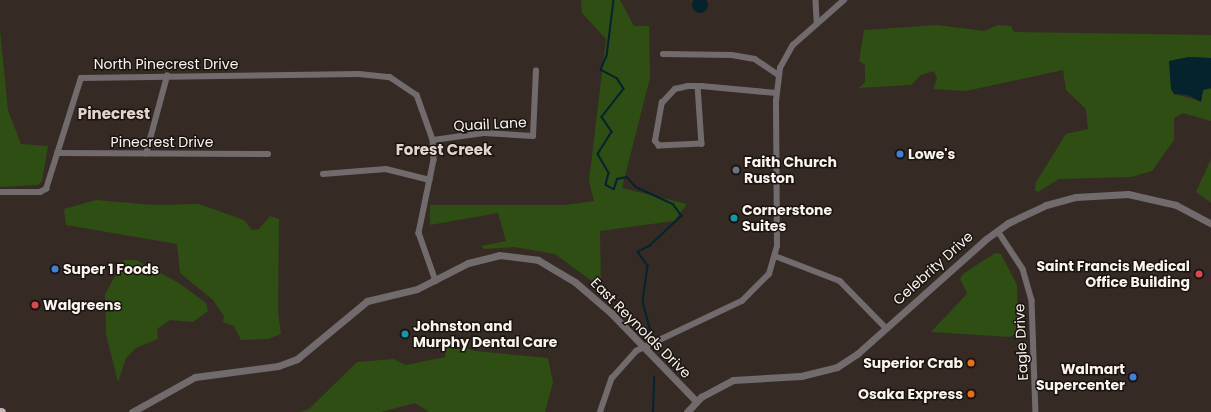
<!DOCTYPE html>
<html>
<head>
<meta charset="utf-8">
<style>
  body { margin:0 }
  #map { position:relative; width:1211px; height:412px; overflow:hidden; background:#362b24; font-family:Poppins,sans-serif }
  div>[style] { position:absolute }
  .green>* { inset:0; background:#2e4e14 }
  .water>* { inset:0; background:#05232d }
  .round { border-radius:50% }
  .stream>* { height:1.5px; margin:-0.75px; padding:0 0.75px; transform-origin:0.75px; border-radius:0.75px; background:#05232d }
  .minor>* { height:5.5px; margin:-2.75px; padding:0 2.75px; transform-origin:2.75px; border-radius:2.75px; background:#726b6d }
  .tertiary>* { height:7px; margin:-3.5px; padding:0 3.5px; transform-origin:3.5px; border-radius:3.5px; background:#726b6d }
  .trunk>* { height:9px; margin:-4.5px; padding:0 4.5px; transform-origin:4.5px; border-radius:4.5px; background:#c5b4b8 }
  .dots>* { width:11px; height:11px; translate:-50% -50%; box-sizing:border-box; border:2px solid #1a1411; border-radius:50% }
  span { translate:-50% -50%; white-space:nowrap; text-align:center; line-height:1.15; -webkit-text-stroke:3px #1a1411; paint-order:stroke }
  .street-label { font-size:14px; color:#fbf3ee }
  .poi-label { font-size:14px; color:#fbf3ee; font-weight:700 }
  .left { translate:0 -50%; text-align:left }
  .right { translate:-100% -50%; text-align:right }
  .neighbourhood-label { font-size:15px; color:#e4d5cc; font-weight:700 }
</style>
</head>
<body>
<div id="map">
  <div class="green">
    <div style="clip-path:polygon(581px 0,620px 0,634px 26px,649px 26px,650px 78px,622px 188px,687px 204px,674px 221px,600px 231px,601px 288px,555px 254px,514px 247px,484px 249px,481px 246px,506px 241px,498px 213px,430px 225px,430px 205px,566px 205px,594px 201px,589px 181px,606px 39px,582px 13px)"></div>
    <div style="clip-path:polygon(937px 25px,984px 31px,998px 25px,1011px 26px,1014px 32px,1211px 35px,1211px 58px,1189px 57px,1169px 61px,1174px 94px,1201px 101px,1203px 90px,1211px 88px,1211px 121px,1183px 113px,1174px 118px,1174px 140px,1152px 171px,1131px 177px,1059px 179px,1038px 192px,1035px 190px,1036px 182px,1066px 134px,1088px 129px,1086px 109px,1066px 90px,1063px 70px,966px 91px,933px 89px,937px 79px,934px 71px,921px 75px,911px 85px,859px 88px,865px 82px,865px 65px,859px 61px,864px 30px)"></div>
    <div style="clip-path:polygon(0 30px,8px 110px,21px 144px,48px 146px,42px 181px,38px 185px,0 187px)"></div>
    <div style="clip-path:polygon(1211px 159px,1211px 203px,1196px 192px)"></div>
    <div style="clip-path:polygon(96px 200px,154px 205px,199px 204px,244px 220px,252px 230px,259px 229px,270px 216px,279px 219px,278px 312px,281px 334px,268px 339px,241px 340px,234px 326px,223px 322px,224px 316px,213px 300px,180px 273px,177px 244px,66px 225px,64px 209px)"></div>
    <div style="clip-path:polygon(995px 253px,1001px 254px,1017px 285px,1018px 332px,1010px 337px,931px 332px,964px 297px,967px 293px,960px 279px,963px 274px)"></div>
    <div style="clip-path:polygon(124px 260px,136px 260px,179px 283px,206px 303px,208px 311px,193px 322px,170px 320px,157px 329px,158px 339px,136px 348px,126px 358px,118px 382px,106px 334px,105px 294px)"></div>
    <div style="clip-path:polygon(444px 342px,475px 351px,548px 358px,553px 382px,545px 412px,429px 412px,415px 403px,381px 412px,300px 412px,309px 409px,357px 362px,393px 359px,406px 365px,445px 357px)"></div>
  </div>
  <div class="water">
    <div class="round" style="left:692px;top:-3px;width:16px;height:16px"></div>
    <div style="clip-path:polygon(1189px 57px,1211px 58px,1211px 88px,1203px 90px,1201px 102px,1188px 95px,1174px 94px,1171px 89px,1169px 61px)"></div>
  </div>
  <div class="stream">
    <div style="left:614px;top:0;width:56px;rotate:97.1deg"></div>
    <div style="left:607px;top:56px;width:15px;rotate:113deg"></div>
    <div style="left:601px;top:70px;width:18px;rotate:27deg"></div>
    <div style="left:617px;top:78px;width:13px;rotate:58deg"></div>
    <div style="left:624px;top:89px;width:36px;rotate:128deg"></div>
    <div style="left:602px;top:117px;width:18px;rotate:56deg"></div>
    <div style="left:612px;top:132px;width:26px;rotate:122deg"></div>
    <div style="left:598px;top:154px;width:22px;rotate:60deg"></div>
    <div style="left:609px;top:173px;width:12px;rotate:104deg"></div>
    <div style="left:606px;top:185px;width:9px;rotate:27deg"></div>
    <div style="left:614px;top:189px;width:10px;rotate:-73deg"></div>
    <div style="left:617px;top:179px;width:10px;rotate:-11deg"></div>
    <div style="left:627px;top:177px;width:13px;rotate:48deg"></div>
    <div style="left:636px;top:187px;width:41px;rotate:24.7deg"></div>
    <div style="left:673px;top:204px;width:15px;rotate:53deg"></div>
    <div style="left:682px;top:216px;width:44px;rotate:136.8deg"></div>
    <div style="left:650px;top:246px;width:13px;rotate:153deg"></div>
    <div style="left:638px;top:252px;width:17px;rotate:54deg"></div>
    <div style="left:648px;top:266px;width:36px;rotate:98deg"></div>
    <div style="left:643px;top:302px;width:30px;rotate:75deg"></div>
    <div style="left:653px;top:412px;width:35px;rotate:-88deg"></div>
  </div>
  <div class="minor">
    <div style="left:816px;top:0;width:22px;rotate:87deg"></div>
    <div style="left:663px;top:54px;width:69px;rotate:0.8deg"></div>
    <div style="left:732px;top:55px;width:23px;rotate:10deg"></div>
    <div style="left:755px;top:59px;width:29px;rotate:34deg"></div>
    <div style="left:698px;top:86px;width:58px;rotate:86.1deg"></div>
    <div style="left:702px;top:144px;width:43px;rotate:177.3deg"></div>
    <div style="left:659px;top:146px;width:6px;rotate:-129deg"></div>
    <div style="left:655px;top:141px;width:39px;rotate:-80deg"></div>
    <div style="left:662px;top:103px;width:19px;rotate:-47deg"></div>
    <div style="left:675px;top:89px;width:13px;rotate:-13deg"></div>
    <div style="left:688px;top:86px;width:13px"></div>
    <div style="left:701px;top:86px;width:76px;rotate:5.3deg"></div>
    <div style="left:433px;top:140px;width:51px;rotate:-7.8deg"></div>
    <div style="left:484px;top:133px;width:49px;rotate:3.5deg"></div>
    <div style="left:533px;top:136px;width:65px;rotate:-87.4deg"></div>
    <div style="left:57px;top:153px;width:211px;rotate:0.3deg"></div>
    <div style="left:146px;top:154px;width:81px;rotate:-74.9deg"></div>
    <div style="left:323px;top:174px;width:63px;rotate:-4.5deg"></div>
    <div style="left:386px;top:169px;width:45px;rotate:14deg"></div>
    <div style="left:0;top:192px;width:40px"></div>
    <div style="left:40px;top:192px;width:7px;rotate:-27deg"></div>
    <div style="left:46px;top:189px;width:116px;rotate:-72.5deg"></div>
    <div style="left:81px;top:78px;width:278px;rotate:-0.8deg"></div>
    <div style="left:359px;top:74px;width:31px;rotate:6deg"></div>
    <div style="left:390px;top:77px;width:32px;rotate:34deg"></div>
    <div style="left:417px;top:95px;width:48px;rotate:70.4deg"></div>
    <div style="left:433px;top:140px;width:20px;rotate:87deg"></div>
    <div style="left:434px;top:160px;width:75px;rotate:101.6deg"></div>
    <div style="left:419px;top:233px;width:51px;rotate:70.5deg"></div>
    <div style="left:998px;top:231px;width:45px;rotate:56.7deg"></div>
    <div style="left:1023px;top:269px;width:32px;rotate:74deg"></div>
    <div style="left:1032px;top:300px;width:112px;rotate:88deg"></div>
    <div style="left:775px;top:256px;width:70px;rotate:21deg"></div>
    <div style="left:840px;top:281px;width:66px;rotate:45.6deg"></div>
    <div style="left:600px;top:412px;width:36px;rotate:-71deg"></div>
    <div style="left:612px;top:378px;width:36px;rotate:-48deg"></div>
    <div style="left:636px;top:351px;width:117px;rotate:-25.3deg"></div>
    <div style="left:742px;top:301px;width:38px;rotate:-45deg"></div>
    <div style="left:769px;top:274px;width:29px;rotate:-74deg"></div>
    <div style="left:777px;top:246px;width:145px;rotate:-90.4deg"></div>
    <div style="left:776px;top:101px;width:33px;rotate:-83deg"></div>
    <div style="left:780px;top:68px;width:26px;rotate:-61deg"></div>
    <div style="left:793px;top:45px;width:68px;rotate:-41.4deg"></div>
  </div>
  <div class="tertiary">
    <div style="left:132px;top:412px;width:72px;rotate:-29.1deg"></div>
    <div style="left:195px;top:377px;width:84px;rotate:-7.5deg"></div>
    <div style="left:278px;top:366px;width:20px;rotate:-20deg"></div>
    <div style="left:297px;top:359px;width:91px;rotate:-39.6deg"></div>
    <div style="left:367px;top:301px;width:51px;rotate:-13.5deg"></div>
    <div style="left:417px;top:289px;width:57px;rotate:-27deg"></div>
    <div style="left:468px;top:263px;width:32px;rotate:-14deg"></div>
    <div style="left:499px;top:255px;width:39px;rotate:7deg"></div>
    <div style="left:538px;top:260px;width:43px;rotate:30.7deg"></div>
    <div style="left:575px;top:282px;width:48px;rotate:40.7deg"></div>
    <div style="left:611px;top:313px;width:122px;rotate:46deg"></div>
    <div style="left:687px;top:412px;width:21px;rotate:-47deg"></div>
    <div style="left:701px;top:397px;width:36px;rotate:-28deg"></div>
    <div style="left:733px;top:380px;width:68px;rotate:-3.4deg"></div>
    <div style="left:801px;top:376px;width:37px;rotate:-14deg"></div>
    <div style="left:837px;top:367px;width:24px;rotate:-33deg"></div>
    <div style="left:857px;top:354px;width:173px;rotate:-41.7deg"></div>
    <div style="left:986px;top:239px;width:27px;rotate:-36deg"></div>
    <div style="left:1008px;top:223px;width:42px;rotate:-25.3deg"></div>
    <div style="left:1046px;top:205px;width:31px;rotate:-15deg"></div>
    <div style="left:1076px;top:197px;width:52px;rotate:-3.3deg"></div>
    <div style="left:1128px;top:194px;width:49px;rotate:12.9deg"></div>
    <div style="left:1176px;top:205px;width:40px;rotate:28deg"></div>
  </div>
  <div class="trunk">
    <div style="left:0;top:412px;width:1px"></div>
  </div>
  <div class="dots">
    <div style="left:900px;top:154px;background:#3f7fe0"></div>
    <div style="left:736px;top:170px;background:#6b7280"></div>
    <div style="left:734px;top:218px;background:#0f9aa8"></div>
    <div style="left:55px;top:269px;background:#3f7fe0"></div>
    <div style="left:1199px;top:274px;background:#e0444e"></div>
    <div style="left:35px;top:305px;background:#e0444e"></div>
    <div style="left:405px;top:334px;background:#0f9aa8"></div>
    <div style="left:971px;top:363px;background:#e8710a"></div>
    <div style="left:1133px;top:377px;background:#3f7fe0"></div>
    <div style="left:971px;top:394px;background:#e8710a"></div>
  </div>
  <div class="street-label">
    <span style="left:166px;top:64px">North Pinecrest Drive</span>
    <span style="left:490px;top:124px;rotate:-3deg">Quail Lane</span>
    <span style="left:162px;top:142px">Pinecrest Drive</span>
    <span style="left:933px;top:268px;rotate:-42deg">Celebrity Drive</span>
    <span style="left:641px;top:328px;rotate:45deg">East Reynolds Drive</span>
    <span style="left:1021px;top:342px;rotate:-93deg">Eagle Drive</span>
  </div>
  <div class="poi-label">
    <span class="left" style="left:908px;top:154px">Lowe's</span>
    <span class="left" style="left:744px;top:170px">Faith Church<br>Ruston</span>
    <span class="left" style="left:742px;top:218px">Cornerstone<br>Suites</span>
    <span class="right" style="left:1190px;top:274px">Saint Francis Medical<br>Office Building</span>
    <span class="left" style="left:63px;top:269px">Super 1 Foods</span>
    <span class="left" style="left:43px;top:305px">Walgreens</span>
    <span class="left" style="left:413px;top:334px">Johnston and<br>Murphy Dental Care</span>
    <span class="right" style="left:963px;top:363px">Superior Crab</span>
    <span class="right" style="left:1125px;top:377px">Walmart<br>Supercenter</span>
    <span class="right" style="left:963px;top:394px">Osaka Express</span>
  </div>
  <div class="neighbourhood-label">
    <span style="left:114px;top:114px">Pinecrest</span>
    <span style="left:444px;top:150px">Forest Creek</span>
  </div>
</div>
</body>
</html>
